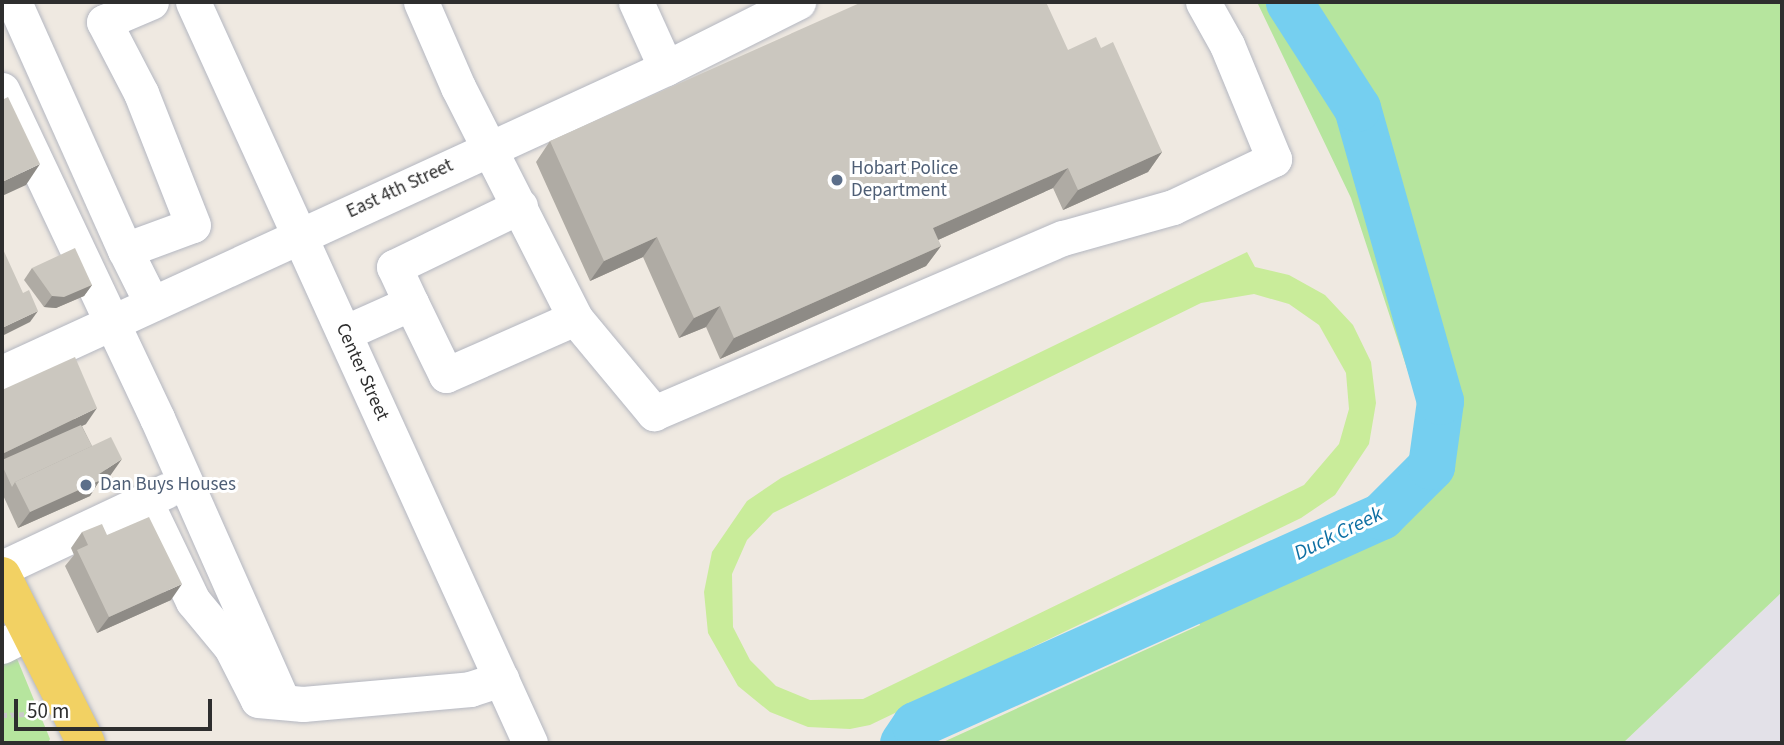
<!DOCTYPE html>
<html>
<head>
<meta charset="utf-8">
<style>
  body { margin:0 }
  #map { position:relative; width:1784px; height:745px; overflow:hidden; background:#efe9e1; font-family:"Source Sans 3",sans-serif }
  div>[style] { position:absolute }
  .industrial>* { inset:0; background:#e3e1e8 }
  .green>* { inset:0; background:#b6e59e }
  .pitch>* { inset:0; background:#c9ec9a }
  .river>* { height:47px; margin:-23.5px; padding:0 23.5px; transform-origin:23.5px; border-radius:23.5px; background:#75cff0 }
  .path>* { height:4.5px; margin-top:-2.25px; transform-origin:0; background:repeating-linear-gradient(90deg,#c9c9c9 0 5px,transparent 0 8.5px) }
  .roads { filter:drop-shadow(0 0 2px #b4b7c1) drop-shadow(0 0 2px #b4b7c1) }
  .minor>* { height:35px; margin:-17.5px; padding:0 17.5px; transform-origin:17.5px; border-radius:17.5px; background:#fff }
  .major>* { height:38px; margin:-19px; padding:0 19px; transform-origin:19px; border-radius:19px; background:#f2d163 }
  .wall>* { inset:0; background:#afaba4 }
  .shaded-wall>* { inset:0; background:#8e8b86 }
  .building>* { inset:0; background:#cbc7bf }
  .dots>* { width:19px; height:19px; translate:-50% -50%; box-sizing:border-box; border:4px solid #fff; border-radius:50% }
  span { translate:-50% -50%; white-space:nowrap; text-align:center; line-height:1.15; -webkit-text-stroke:6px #fff; paint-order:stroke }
  .service-label { font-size:19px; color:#4e5e75 }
  .left { translate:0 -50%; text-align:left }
  .street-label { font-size:19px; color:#2e2e2e }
  .water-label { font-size:21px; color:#0d6fa3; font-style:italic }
  .frame { position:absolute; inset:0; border:4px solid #2e2e2e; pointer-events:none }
  .scale { position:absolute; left:14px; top:699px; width:198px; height:32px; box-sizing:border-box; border:4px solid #2e2e2e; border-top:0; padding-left:9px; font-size:21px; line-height:24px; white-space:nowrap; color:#2e2e2e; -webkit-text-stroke:5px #fff; paint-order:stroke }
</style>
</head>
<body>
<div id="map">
  <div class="industrial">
    <div style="clip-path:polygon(1782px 592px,1782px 743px,1623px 743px)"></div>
  </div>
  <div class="green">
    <div style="clip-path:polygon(1257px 2px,1782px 2px,1782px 592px,1623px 743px,941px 743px,1200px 625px,1186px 589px,1381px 502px,1409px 463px,1422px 414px,1351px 198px)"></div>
    <div style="clip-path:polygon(2px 622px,50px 739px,48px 743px,2px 743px)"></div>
  </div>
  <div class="pitch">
    <div style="clip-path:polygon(evenodd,1247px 252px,1255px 267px,1289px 275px,1325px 295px,1353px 325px,1371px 362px,1376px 403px,1369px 444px,1335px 495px,1301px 518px,870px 725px,850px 729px,808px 727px,770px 712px,738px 686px,708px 633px,704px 592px,712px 552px,747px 501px,781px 478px,1247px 252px,1254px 294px,1289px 304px,1319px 325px,1346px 373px,1349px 409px,1339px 444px,1304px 485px,863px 699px,810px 700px,776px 686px,750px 660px,733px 627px,732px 574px,747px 540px,773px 513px,1201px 303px,1254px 294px)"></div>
  </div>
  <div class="river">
    <div style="left:903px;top:743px;width:22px;rotate:-56deg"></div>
    <div style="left:915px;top:725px;width:511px;rotate:-24.16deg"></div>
    <div style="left:1381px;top:516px;width:71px;rotate:-45deg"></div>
    <div style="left:1431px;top:466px;width:66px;rotate:-82.1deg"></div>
    <div style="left:1440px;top:401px;width:305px;rotate:-105.8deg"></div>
    <div style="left:1357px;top:108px;width:126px;rotate:-122.7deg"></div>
  </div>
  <div class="path">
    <div style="left:2px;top:715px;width:33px;rotate:-2deg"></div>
  </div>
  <div class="roads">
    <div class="minor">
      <div style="left:14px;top:2px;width:272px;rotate:65.9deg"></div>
      <div style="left:125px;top:250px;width:72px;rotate:-20.2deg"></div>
      <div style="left:193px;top:225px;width:142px;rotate:-111.5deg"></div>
      <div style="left:141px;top:93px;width:80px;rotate:-117.5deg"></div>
      <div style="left:104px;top:22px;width:51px;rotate:-23.1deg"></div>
      <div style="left:193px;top:2px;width:814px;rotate:65.54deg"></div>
      <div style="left:421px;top:2px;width:93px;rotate:66.5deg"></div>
      <div style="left:458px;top:87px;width:259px;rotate:63.1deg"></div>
      <div style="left:575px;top:318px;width:124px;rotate:50.3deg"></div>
      <div style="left:654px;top:413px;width:445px;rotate:-23.2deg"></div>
      <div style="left:1063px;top:238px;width:114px;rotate:-15.7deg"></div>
      <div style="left:1173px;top:207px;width:112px;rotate:-25.4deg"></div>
      <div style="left:1274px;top:159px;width:123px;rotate:-112.4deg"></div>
      <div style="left:1227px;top:45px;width:49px;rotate:-119.2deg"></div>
      <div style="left:636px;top:2px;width:72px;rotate:65.6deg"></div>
      <div style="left:2px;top:90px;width:363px;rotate:64.7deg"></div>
      <div style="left:157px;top:418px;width:308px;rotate:66.1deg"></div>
      <div style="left:125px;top:250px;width:60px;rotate:63.4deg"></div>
      <div style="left:411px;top:303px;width:40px;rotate:-115deg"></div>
      <div style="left:394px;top:267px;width:140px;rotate:-25.8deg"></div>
      <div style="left:344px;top:333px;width:73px;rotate:-24.1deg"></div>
      <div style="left:411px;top:303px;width:80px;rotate:64.1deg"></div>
      <div style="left:446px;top:375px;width:141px;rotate:-23.8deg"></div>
      <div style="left:2px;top:373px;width:731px;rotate:-24.67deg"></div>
      <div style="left:666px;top:68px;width:148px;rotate:-26.6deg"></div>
      <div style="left:145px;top:501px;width:111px;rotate:64.4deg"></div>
      <div style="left:193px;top:601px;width:60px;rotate:50.4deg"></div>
      <div style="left:231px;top:647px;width:59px;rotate:63deg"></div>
      <div style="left:258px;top:700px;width:45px;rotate:5.1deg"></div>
      <div style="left:303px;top:704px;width:168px;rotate:-5.1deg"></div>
      <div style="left:470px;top:689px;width:33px;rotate:-18deg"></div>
      <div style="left:2px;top:568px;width:181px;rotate:-25.2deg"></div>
      <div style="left:2px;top:646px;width:31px;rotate:-27deg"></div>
    </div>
    <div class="major">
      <div style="left:2px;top:576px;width:187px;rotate:63.3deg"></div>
    </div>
  </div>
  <div class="wall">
    <div style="clip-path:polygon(1101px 48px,1162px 152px,1148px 172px,1063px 210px,1053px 188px,938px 240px,941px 246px,926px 266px,720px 359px,706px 327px,679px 338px,643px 257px,590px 281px,536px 162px,550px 141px,1068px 50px)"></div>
    <div style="clip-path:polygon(32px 268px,92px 285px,84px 296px,56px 308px,44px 307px,24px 280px)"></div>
    <div style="clip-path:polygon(2px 390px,86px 424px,82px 426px,92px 446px,110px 476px,98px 483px,90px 496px,18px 528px,2px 493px)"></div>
    <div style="clip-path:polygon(82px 532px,107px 535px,171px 600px,97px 633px,65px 566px,74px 555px,71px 548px)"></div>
  </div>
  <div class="shaded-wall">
    <div style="clip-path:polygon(1162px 152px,1148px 172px,1063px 210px,1078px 190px)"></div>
    <div style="clip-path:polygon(40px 164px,26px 185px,2px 196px,2px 182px)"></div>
    <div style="clip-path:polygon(1068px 168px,1053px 188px,918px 249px,933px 228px)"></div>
    <div style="clip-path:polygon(657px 237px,643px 257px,590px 281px,604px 261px)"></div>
    <div style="clip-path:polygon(941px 246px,926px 266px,720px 359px,734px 338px)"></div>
    <div style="clip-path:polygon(92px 285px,84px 296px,56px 308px,44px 307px,52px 296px)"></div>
    <div style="clip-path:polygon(720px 306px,706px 327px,679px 338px,694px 318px)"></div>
    <div style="clip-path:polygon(38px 311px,30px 322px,2px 336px,2px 328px)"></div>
    <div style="clip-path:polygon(97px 408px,86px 424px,2px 464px,2px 454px)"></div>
    <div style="clip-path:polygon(122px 459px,110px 476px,98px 483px,90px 496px,18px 528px,30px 512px,99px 474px)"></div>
    <div style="clip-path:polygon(182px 584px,171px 600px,97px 633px,109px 617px)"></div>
  </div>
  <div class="building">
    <div style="clip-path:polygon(862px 2px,1046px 2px,1068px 50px,1096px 37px,1101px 48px,1113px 42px,1162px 152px,1078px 190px,1068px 168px,933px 228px,941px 246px,734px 338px,720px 306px,694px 318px,657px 237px,604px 261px,550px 141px)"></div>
    <div style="clip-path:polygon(8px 97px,40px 164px,2px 182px,2px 100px)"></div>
    <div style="clip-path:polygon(2px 247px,23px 293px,29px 290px,38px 311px,2px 328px)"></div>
    <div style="clip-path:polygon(75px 248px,92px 285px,64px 297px,52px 296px,32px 268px)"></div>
    <div style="clip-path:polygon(75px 357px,97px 408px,2px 454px,2px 390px)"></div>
    <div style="clip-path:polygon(81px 425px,92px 446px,15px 482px,12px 487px,2px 465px,2px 460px)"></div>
    <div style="clip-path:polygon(111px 437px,122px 459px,99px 474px,101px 480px,30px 512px,15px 482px)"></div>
    <div style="clip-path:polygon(149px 517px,182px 584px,109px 617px,77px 550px,88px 545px,82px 532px,102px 524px,107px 535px)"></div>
  </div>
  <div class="dots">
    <div style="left:837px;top:180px;background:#5c6f8a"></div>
    <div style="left:86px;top:485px;background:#5c6f8a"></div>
  </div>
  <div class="service-label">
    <span class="left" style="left:851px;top:180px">Hobart Police<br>Department</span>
    <span class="left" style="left:100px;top:485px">Dan Buys Houses</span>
  </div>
  <div class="street-label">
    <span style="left:400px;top:189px;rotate:-25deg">East 4th Street</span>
    <span style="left:362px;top:372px;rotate:66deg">Center Street</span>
  </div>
  <div class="water-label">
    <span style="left:1338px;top:533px;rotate:-26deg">Duck Creek</span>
  </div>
  <div class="frame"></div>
  <div class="scale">50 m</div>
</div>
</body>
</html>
